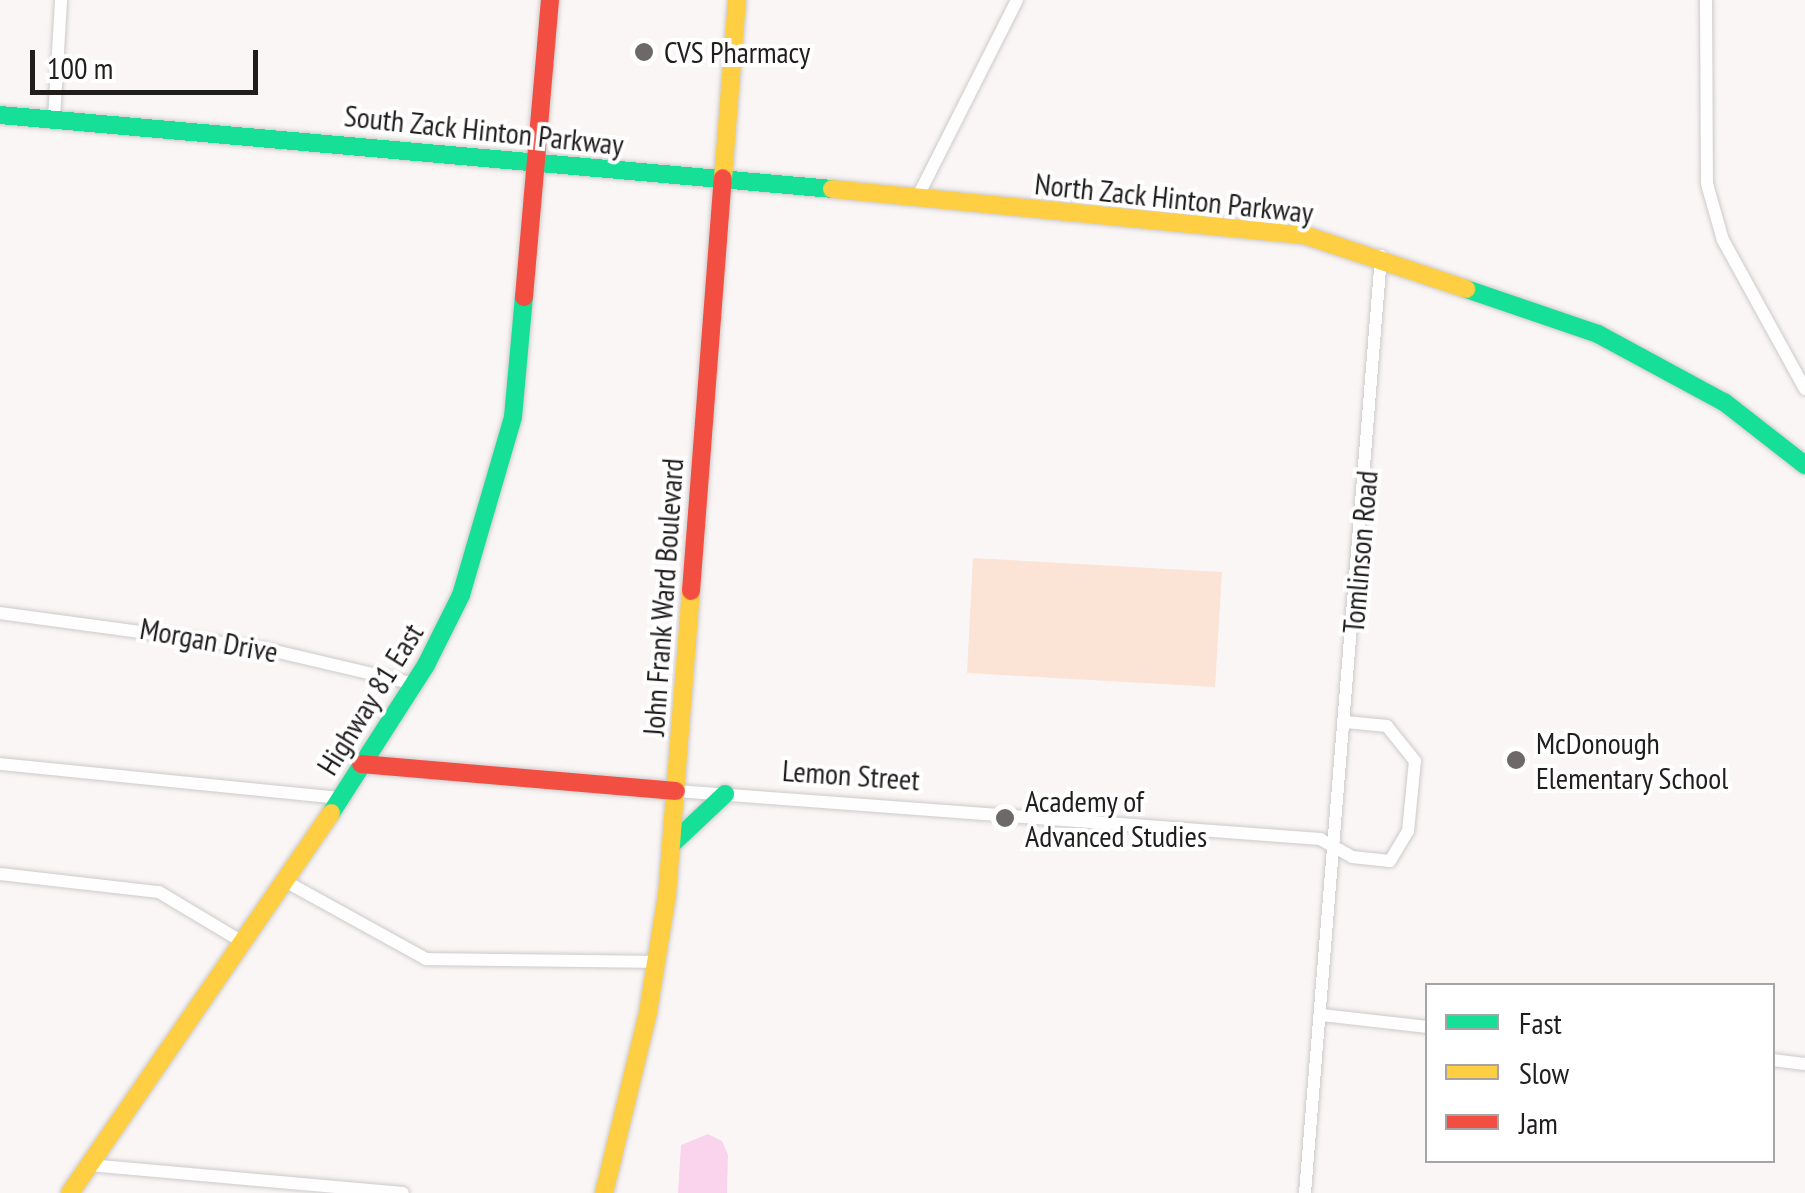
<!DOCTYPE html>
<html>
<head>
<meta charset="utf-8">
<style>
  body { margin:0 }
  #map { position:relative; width:1805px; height:1193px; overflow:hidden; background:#fbf6f6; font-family:"PT Sans Narrow",sans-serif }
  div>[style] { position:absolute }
  .green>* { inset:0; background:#fbe3d6 }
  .water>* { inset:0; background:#fad4ed }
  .roads { filter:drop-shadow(0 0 2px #cdcaca) drop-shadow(0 0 2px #cdcaca) }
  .street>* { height:12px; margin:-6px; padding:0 6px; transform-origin:6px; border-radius:6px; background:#fefefe }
  .fast>* { height:18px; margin:-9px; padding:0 9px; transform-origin:9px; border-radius:9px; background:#16e098 }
  .slow>* { height:18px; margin:-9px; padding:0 9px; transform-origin:9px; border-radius:9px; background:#ffcf43 }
  .jam>* { height:18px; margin:-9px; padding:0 9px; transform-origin:9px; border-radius:9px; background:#f24e42 }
  .dots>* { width:28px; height:28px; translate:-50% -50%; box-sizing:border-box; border:5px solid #fff; border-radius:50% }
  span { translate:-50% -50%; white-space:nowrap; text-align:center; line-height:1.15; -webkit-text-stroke:8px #fff; paint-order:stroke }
  .poi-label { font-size:30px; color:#201d1d }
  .left { translate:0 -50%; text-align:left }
  .street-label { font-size:30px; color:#201d1d }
  .legend { position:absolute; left:1425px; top:983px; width:350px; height:180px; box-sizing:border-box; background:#fff; border:2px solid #a6a5a5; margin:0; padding:12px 18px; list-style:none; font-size:30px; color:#201d1d }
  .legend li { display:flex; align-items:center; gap:20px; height:50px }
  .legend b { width:50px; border:2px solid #a6a5a5 }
  .scale { position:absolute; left:30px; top:50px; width:228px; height:45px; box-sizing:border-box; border:5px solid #201d1d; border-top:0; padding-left:12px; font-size:30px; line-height:35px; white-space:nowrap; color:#201d1d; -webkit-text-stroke:8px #fff; paint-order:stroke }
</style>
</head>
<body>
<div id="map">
  <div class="green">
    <div style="clip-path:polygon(973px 558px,1222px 572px,1215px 687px,967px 673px)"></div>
  </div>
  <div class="water">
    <div style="clip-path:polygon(708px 1134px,722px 1141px,728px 1155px,727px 1193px,678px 1193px,681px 1145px)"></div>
  </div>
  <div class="roads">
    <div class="street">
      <div style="left:1706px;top:0;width:184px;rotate:89.7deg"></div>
      <div style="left:1707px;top:184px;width:58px;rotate:74.1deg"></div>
      <div style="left:1723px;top:240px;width:170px;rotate:61.2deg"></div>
      <div style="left:54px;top:119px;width:119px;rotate:-86.6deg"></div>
      <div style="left:916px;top:200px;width:224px;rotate:-63.2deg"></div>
      <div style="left:0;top:613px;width:268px;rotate:7.7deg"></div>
      <div style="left:266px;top:649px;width:153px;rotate:13.2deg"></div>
      <div style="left:0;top:764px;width:343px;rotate:5.7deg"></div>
      <div style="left:676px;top:791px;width:646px;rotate:4.26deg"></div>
      <div style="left:1320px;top:839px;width:37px;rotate:29deg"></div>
      <div style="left:1352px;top:857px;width:38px;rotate:6deg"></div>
      <div style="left:1390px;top:861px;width:35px;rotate:-59deg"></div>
      <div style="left:1408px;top:831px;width:70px;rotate:-84.3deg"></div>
      <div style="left:1415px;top:761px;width:45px;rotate:-128.7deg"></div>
      <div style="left:1387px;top:726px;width:42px;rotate:-174.6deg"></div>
      <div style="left:0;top:874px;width:160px;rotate:6.5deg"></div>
      <div style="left:159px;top:892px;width:96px;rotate:30.9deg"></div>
      <div style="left:283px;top:880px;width:163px;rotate:28.9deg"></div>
      <div style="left:426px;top:959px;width:232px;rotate:0.7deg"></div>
      <div style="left:1321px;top:1015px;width:108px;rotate:6.4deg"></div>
      <div style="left:1772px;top:1060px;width:33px;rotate:7deg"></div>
      <div style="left:89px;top:1165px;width:315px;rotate:5.1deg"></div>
      <div style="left:1305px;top:1193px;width:940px;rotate:-85.36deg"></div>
    </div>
    <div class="fast">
      <div style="left:0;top:115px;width:835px;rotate:5.08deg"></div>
      <div style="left:1466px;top:289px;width:139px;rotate:18.8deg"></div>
      <div style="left:1598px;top:334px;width:143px;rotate:28.4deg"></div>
      <div style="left:1724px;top:402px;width:103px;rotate:37.9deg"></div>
      <div style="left:331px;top:813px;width:176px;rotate:-57.3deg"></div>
      <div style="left:426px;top:665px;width:78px;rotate:-63.4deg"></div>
      <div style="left:461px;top:595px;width:185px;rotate:-73.7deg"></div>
      <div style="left:513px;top:417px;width:121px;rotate:-84.8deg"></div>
      <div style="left:672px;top:844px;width:73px;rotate:-43.3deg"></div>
    </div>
    <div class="slow">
      <div style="left:723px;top:178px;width:179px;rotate:-85.5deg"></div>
      <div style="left:832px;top:189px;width:474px;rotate:5.6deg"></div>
      <div style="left:1304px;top:235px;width:171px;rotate:18.4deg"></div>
      <div style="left:70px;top:1193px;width:461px;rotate:-55.5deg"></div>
      <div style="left:604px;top:1193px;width:186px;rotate:-76.3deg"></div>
      <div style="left:648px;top:1012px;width:119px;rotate:-80.8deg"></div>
      <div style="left:667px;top:895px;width:305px;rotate:-85.5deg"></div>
    </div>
    <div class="jam">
      <div style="left:524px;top:297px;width:298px;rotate:-85deg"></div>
      <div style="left:691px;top:591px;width:414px;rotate:-85.6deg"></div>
      <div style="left:361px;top:764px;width:316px;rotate:4.9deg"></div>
    </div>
  </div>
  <div class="dots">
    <div style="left:644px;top:52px;background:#6d6969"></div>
    <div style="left:1516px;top:760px;background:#6d6969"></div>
    <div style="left:1005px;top:818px;background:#6d6969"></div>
  </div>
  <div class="poi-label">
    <span class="left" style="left:664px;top:52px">CVS Pharmacy</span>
    <span class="left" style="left:1536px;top:760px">McDonough<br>Elementary School</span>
    <span class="left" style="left:1025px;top:818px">Academy of<br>Advanced Studies</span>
  </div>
  <div class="street-label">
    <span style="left:484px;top:130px;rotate:6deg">South Zack Hinton Parkway</span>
    <span style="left:1174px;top:198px;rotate:6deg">North Zack Hinton Parkway</span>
    <span style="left:1360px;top:552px;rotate:-85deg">Tomlinson Road</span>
    <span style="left:663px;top:597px;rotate:-86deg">John Frank Ward Boulevard</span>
    <span style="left:209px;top:640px;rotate:10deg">Morgan Drive</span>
    <span style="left:370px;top:699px;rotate:-58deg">Highway 81 East</span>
    <span style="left:851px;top:775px;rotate:4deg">Lemon Street</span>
  </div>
  <ul class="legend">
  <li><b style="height:12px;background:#16e098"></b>Fast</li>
  <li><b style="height:12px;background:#ffcf43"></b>Slow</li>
  <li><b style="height:12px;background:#f24e42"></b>Jam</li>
  </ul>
  <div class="scale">100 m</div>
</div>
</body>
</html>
